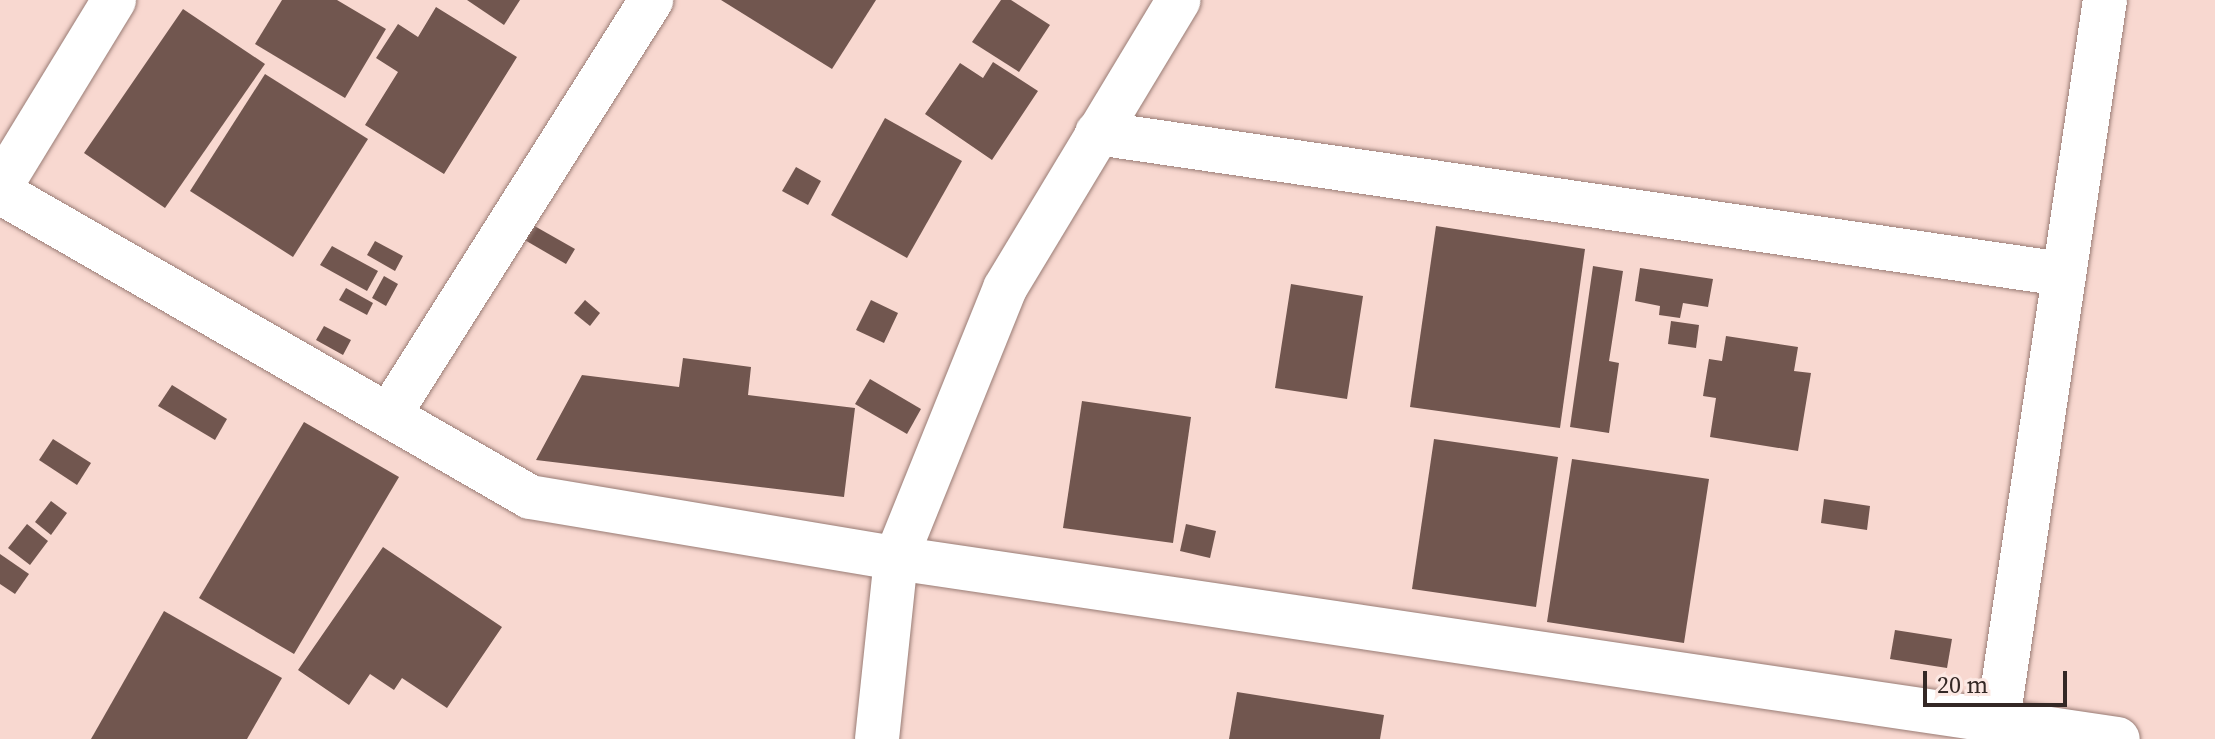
<!DOCTYPE html>
<html>
<head>
<meta charset="utf-8">
<style>
  body { margin:0 }
  #map { position:relative; width:2215px; height:739px; overflow:hidden; background:#f8d8d0; font-family:"Source Serif 4",serif }
  div>[style] { position:absolute }
  .building>* { inset:0; background:#71564f }
  .roads { filter:drop-shadow(0 0 2px #997c75) drop-shadow(0 0 2px #997c75) }
  .minor>* { height:44px; margin:-22px; padding:0 22px; transform-origin:22px; border-radius:22px; background:#fff }
  span { translate:-50% -50%; white-space:nowrap; text-align:center; line-height:1.15; -webkit-text-stroke:8px #fce8e3; paint-order:stroke }
  .scale { position:absolute; left:1923px; top:671px; width:144px; height:36px; box-sizing:border-box; border:4px solid #342825; border-top:0; padding-left:10px; font-size:24px; line-height:28px; white-space:nowrap; color:#342825; -webkit-text-stroke:6px #fce8e3; paint-order:stroke }
</style>
</head>
<body>
<div id="map">
  <div class="building">
    <div style="clip-path:polygon(282px 0,337px 0,386px 29px,345px 98px,255px 44px)"></div>
    <div style="clip-path:polygon(467px 0,520px 0,504px 25px)"></div>
    <div style="clip-path:polygon(721px 0,876px 0,832px 69px)"></div>
    <div style="clip-path:polygon(1001px 0,1011px 0,1050px 25px,1019px 72px,972px 42px)"></div>
    <div style="clip-path:polygon(436px 7px,517px 57px,444px 174px,365px 125px,398px 72px,376px 58px,398px 24px,418px 37px)"></div>
    <div style="clip-path:polygon(183px 9px,265px 64px,165px 208px,84px 153px)"></div>
    <div style="clip-path:polygon(993px 62px,1038px 91px,992px 160px,925px 114px,960px 63px,983px 78px)"></div>
    <div style="clip-path:polygon(265px 74px,368px 139px,293px 257px,190px 191px)"></div>
    <div style="clip-path:polygon(885px 118px,962px 161px,907px 258px,831px 215px)"></div>
    <div style="clip-path:polygon(796px 167px,821px 181px,808px 205px,782px 191px)"></div>
    <div style="clip-path:polygon(531px 224px,575px 249px,566px 264px,523px 239px)"></div>
    <div style="clip-path:polygon(1436px 226px,1585px 249px,1560px 428px,1410px 407px)"></div>
    <div style="clip-path:polygon(375px 241px,403px 256px,395px 271px,367px 255px)"></div>
    <div style="clip-path:polygon(332px 246px,378px 271px,367px 291px,320px 265px)"></div>
    <div style="clip-path:polygon(1593px 266px,1623px 271px,1609px 361px,1619px 363px,1609px 433px,1570px 427px)"></div>
    <div style="clip-path:polygon(1640px 268px,1713px 279px,1708px 307px,1683px 303px,1680px 318px,1659px 315px,1660px 306px,1635px 301px)"></div>
    <div style="clip-path:polygon(384px 276px,398px 284px,386px 306px,372px 298px)"></div>
    <div style="clip-path:polygon(1291px 284px,1363px 296px,1347px 399px,1275px 388px)"></div>
    <div style="clip-path:polygon(346px 288px,373px 303px,367px 315px,339px 300px)"></div>
    <div style="clip-path:polygon(585px 300px,600px 313px,590px 326px,574px 313px)"></div>
    <div style="clip-path:polygon(871px 300px,898px 313px,884px 343px,856px 330px)"></div>
    <div style="clip-path:polygon(1671px 321px,1699px 325px,1696px 348px,1668px 344px)"></div>
    <div style="clip-path:polygon(324px 326px,351px 340px,343px 355px,316px 340px)"></div>
    <div style="clip-path:polygon(1726px 336px,1798px 347px,1794px 371px,1811px 373px,1798px 451px,1710px 437px,1716px 398px,1703px 396px,1709px 359px,1722px 361px)"></div>
    <div style="clip-path:polygon(683px 358px,751px 367px,748px 395px,855px 408px,844px 497px,536px 460px,582px 375px,679px 387px)"></div>
    <div style="clip-path:polygon(870px 379px,921px 409px,907px 434px,855px 404px)"></div>
    <div style="clip-path:polygon(172px 385px,227px 419px,215px 440px,158px 406px)"></div>
    <div style="clip-path:polygon(1082px 401px,1191px 417px,1173px 543px,1063px 528px)"></div>
    <div style="clip-path:polygon(304px 422px,399px 477px,294px 654px,199px 598px)"></div>
    <div style="clip-path:polygon(53px 439px,91px 463px,77px 485px,39px 460px)"></div>
    <div style="clip-path:polygon(1434px 439px,1558px 457px,1536px 607px,1412px 589px)"></div>
    <div style="clip-path:polygon(1572px 459px,1709px 479px,1684px 643px,1547px 622px)"></div>
    <div style="clip-path:polygon(1824px 499px,1870px 506px,1867px 530px,1821px 523px)"></div>
    <div style="clip-path:polygon(51px 501px,67px 513px,51px 535px,35px 522px)"></div>
    <div style="clip-path:polygon(27px 524px,48px 541px,30px 565px,8px 548px)"></div>
    <div style="clip-path:polygon(1186px 524px,1216px 531px,1210px 558px,1180px 551px)"></div>
    <div style="clip-path:polygon(383px 547px,502px 627px,447px 708px,402px 678px,394px 690px,370px 674px,349px 705px,298px 670px)"></div>
    <div style="clip-path:polygon(0 554px,29px 574px,15px 594px,0 584px)"></div>
    <div style="clip-path:polygon(164px 611px,282px 678px,247px 739px,91px 739px)"></div>
    <div style="clip-path:polygon(1895px 630px,1952px 639px,1947px 668px,1890px 659px)"></div>
    <div style="clip-path:polygon(1237px 692px,1384px 715px,1380px 739px,1229px 739px)"></div>
  </div>
  <div class="roads">
    <div class="minor">
      <div style="left:1097px;top:133px;width:975px;rotate:8.31deg"></div>
      <div style="left:0;top:187px;width:219px;rotate:-58.6deg"></div>
      <div style="left:0;top:192px;width:611px;rotate:29.92deg"></div>
      <div style="left:530px;top:497px;width:371px;rotate:9.5deg"></div>
      <div style="left:896px;top:558px;width:1235px;rotate:8.43deg"></div>
      <div style="left:389px;top:415px;width:491px;rotate:-57.7deg"></div>
      <div style="left:1998px;top:720px;width:728px;rotate:-81.55deg"></div>
      <div style="left:877px;top:739px;width:182px;rotate:-84deg"></div>
      <div style="left:896px;top:558px;width:291px;rotate:-68deg"></div>
      <div style="left:1005px;top:288px;width:336px;rotate:-58.9deg"></div>
    </div>
  </div>
  <div class="scale">20 m</div>
</div>
</body>
</html>
